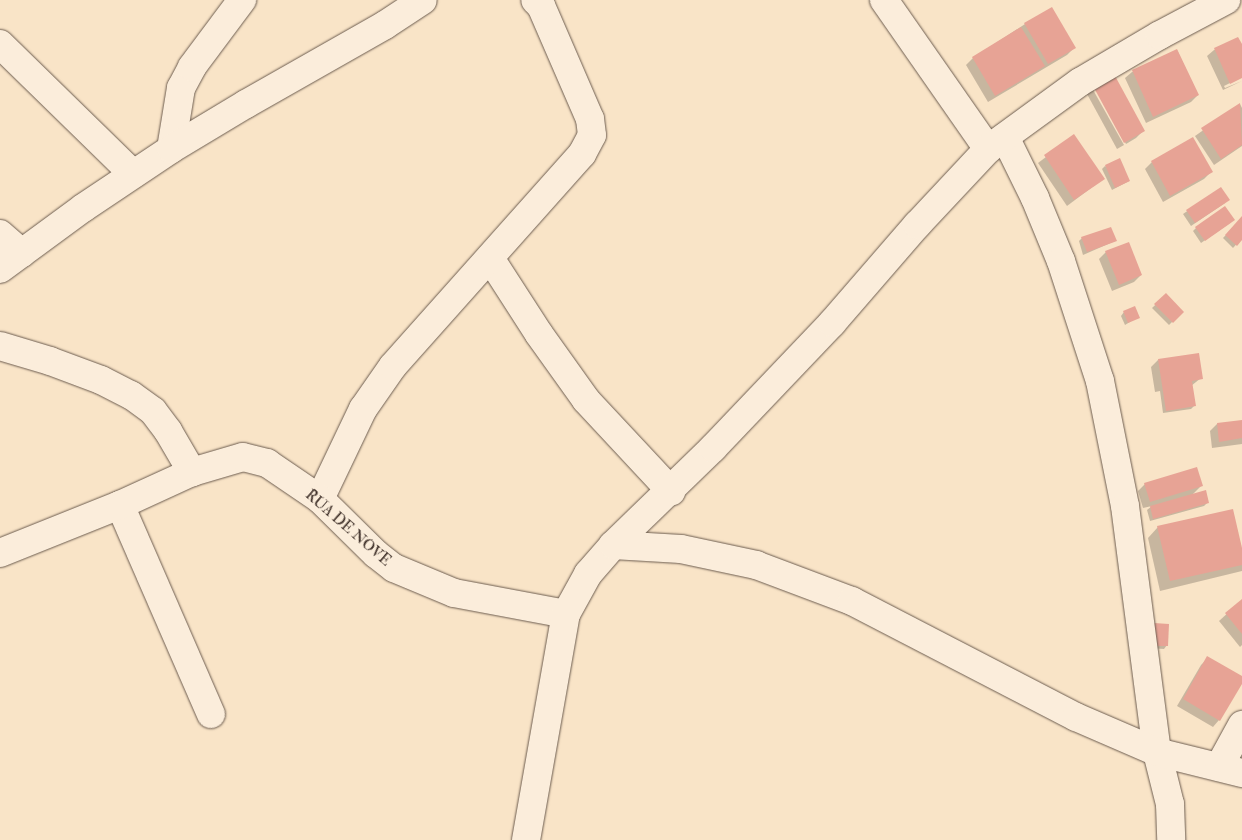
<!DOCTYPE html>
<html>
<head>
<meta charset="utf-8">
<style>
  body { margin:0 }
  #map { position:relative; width:1242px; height:840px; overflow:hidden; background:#f9e4c7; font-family:"IM FELL Double Pica",serif }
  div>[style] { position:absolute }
  .shadow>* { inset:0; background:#0003 }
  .building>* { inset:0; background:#e7a395 }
  .roads { filter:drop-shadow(0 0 1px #6c5c4f) drop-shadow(0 0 1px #6c5c4f) }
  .street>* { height:28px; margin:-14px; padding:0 14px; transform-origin:14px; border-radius:14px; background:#fbeddb }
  span { translate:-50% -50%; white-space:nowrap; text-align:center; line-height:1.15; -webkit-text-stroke:4px #fbeddb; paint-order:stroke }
  .street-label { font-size:15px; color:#3d2e27 }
</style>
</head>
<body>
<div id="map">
  <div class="shadow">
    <div style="clip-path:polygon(1025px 24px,1074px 48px,1067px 55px,988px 102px,966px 65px,973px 58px)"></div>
    <div style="clip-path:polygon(1238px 38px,1242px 47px,1242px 77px,1224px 86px,1225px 88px,1242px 81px,1223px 90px,1207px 56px,1214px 50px)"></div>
    <div style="clip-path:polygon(1177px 50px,1198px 95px,1191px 102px,1146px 123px,1125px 78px,1132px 72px)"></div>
    <div style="clip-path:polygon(1092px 88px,1124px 145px,1117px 149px,1087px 94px)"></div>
    <div style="clip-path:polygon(1095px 88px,1143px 131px,1136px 138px,1126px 144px)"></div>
    <div style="clip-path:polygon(1240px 104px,1242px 108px,1242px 146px,1214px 165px,1195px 136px)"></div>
    <div style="clip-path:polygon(1074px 136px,1103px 179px,1067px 206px,1038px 163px)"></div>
    <div style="clip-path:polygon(1152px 162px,1211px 172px,1204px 179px,1163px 202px,1145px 169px)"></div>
    <div style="clip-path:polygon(1105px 166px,1129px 181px,1112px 190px,1102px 169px)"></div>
    <div style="clip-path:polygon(1221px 188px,1225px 203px,1191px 226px,1183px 214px)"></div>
    <div style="clip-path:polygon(1242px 218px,1242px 238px,1233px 248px,1223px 238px)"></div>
    <div style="clip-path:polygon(1230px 223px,1201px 243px,1193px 231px,1196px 228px)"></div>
    <div style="clip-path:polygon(1082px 238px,1115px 241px,1083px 255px,1079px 241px)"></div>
    <div style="clip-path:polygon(1106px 252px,1141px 275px,1134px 282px,1112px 291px,1099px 259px)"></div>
    <div style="clip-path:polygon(1166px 295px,1182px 312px,1169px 325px,1152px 308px)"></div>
    <div style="clip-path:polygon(1124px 312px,1138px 317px,1125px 325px,1121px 316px)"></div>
    <div style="clip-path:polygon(1158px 360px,1201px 378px,1191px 386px,1194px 406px,1191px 409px,1163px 413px,1160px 391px,1155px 392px,1151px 367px)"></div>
    <div style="clip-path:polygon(1242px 421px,1242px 444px,1212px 448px,1210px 431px,1217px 424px)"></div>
    <div style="clip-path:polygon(1145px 484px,1201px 486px,1192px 495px,1207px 503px,1204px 506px,1150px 521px,1147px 510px,1152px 506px,1143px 508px,1138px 491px)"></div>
    <div style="clip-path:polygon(1158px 527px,1242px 550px,1242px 571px,1160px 591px,1148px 538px)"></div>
    <div style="clip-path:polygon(1242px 600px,1242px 645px,1240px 647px,1219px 621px)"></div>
    <div style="clip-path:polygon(1168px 625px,1167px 645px,1164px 649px,1150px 648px)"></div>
    <div style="clip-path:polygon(1208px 658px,1242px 678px,1242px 682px,1219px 720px,1213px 727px,1177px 706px,1201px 665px)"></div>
  </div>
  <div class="building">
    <div style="clip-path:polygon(1052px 7px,1076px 48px,1048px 64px,1024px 23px)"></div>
    <div style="clip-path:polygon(1021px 27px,1045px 66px,995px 96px,972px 57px)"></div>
    <div style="clip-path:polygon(1238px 37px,1242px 44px,1242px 78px,1230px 84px,1214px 48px)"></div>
    <div style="clip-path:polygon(1177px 49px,1199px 95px,1153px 117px,1132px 70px)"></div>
    <div style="clip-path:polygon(1114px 74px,1145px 131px,1124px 143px,1093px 86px)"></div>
    <div style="clip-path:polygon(1240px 103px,1242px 145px,1221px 159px,1201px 128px)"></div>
    <div style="clip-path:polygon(1074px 134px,1105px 179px,1074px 200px,1044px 155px)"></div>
    <div style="clip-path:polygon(1193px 137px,1213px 172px,1170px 196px,1151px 161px)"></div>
    <div style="clip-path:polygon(1120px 158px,1130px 181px,1115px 188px,1105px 165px)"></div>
    <div style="clip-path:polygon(1221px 187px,1230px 200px,1195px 223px,1186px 210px)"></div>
    <div style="clip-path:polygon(1225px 206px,1235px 220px,1205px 241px,1195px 227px)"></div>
    <div style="clip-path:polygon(1242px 216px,1242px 240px,1237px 246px,1225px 235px)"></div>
    <div style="clip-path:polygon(1111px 227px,1117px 241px,1087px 252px,1081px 237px)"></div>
    <div style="clip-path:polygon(1129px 242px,1142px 275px,1119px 285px,1105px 251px)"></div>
    <div style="clip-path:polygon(1166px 293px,1184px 312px,1173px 323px,1154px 304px)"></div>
    <div style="clip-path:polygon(1135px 306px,1140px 318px,1128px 323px,1123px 311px)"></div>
    <div style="clip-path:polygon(1199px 353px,1203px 379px,1192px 381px,1196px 406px,1166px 411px,1158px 359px)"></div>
    <div style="clip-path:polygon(1242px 420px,1242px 438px,1219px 442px,1217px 423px)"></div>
    <div style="clip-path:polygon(1197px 467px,1203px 486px,1150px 502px,1144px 483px)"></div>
    <div style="clip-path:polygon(1206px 490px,1209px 503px,1153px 519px,1150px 506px)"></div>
    <div style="clip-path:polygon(1233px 509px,1242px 548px,1242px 565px,1170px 581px,1157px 526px)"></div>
    <div style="clip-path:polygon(1242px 599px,1242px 634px,1225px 613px)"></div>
    <div style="clip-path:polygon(1154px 623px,1169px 624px,1168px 646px,1153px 646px)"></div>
    <div style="clip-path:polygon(1207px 656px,1242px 676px,1242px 684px,1220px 721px,1183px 699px)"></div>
  </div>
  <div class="roads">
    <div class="street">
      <div style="left:884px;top:0;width:182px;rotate:55.1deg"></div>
      <div style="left:0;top:44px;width:186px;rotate:44.3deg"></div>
      <div style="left:1005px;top:137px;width:68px;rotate:63.8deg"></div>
      <div style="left:1035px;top:198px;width:68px;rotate:67.6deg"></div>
      <div style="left:1061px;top:261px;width:126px;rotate:72deg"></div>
      <div style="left:1100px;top:381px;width:127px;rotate:78.7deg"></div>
      <div style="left:1125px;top:506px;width:248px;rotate:82.6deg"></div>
      <div style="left:1157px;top:752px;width:54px;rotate:76deg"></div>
      <div style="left:1170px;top:804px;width:36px;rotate:88deg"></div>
      <div style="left:171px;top:149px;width:62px;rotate:-80.7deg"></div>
      <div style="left:181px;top:88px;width:24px;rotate:-62deg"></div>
      <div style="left:192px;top:67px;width:84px;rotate:-53.3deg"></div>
      <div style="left:0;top:234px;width:29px;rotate:41deg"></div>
      <div style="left:490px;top:258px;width:90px;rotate:57.2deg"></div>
      <div style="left:539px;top:334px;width:81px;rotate:54.5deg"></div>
      <div style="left:586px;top:400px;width:125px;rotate:47deg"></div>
      <div style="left:0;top:269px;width:103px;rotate:-36.3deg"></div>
      <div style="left:83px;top:208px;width:106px;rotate:-33.8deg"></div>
      <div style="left:171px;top:149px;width:87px;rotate:-31deg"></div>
      <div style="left:246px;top:104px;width:160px;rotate:-29.6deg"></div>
      <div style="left:385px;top:25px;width:45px;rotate:-33.3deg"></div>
      <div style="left:0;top:346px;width:52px;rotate:16.7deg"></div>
      <div style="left:50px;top:361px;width:54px;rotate:20.4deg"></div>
      <div style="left:101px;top:380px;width:34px;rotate:27deg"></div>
      <div style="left:131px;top:395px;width:27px;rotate:36deg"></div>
      <div style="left:153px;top:411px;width:25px;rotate:53deg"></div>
      <div style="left:168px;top:431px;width:48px;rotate:59.7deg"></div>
      <div style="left:320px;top:499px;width:100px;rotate:-64.5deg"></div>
      <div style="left:363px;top:409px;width:52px;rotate:-55.1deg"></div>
      <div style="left:393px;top:366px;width:284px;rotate:-48.3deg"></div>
      <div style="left:582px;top:154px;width:21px;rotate:-62deg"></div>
      <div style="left:592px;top:135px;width:16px;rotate:-97deg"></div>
      <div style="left:590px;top:119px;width:123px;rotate:-113.4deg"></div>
      <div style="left:541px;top:6px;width:8px;rotate:-135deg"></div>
      <div style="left:120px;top:505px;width:228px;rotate:66.5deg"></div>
      <div style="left:613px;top:545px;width:68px;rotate:3.4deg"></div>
      <div style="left:681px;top:549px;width:77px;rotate:12deg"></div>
      <div style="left:756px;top:565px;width:103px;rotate:20.6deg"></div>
      <div style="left:852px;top:601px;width:252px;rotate:27.4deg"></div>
      <div style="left:1076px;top:717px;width:88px;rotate:23.4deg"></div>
      <div style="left:1157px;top:752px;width:88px;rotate:13.9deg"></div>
      <div style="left:0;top:553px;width:129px;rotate:-21.8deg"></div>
      <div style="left:120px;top:505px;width:79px;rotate:-24.6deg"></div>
      <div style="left:192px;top:472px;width:53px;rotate:-16.4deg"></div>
      <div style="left:243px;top:457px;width:25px;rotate:14deg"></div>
      <div style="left:267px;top:463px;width:64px;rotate:34.2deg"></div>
      <div style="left:320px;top:499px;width:78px;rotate:44.5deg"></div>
      <div style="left:376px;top:554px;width:23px;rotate:38deg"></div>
      <div style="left:394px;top:568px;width:65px;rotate:22.6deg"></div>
      <div style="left:454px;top:593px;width:114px;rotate:10.6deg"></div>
      <div style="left:1219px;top:767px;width:48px;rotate:-61.3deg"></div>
      <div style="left:526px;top:840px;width:230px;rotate:-80deg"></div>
      <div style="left:566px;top:614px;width:46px;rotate:-61.2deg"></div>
      <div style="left:588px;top:574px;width:38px;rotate:-49deg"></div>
      <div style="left:613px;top:545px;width:139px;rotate:-44.1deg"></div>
      <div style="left:713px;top:448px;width:173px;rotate:-46.4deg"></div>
      <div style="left:832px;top:323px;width:130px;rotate:-49.1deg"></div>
      <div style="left:917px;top:225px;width:104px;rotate:-46.9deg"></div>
      <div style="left:988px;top:149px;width:114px;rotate:-36.1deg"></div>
      <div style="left:1080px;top:82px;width:93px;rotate:-30.4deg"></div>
      <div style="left:1160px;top:35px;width:75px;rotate:-27.9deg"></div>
    </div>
  </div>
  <div class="street-label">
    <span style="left:348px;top:528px;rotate:41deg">RUA DE NOVE</span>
  </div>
</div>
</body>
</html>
